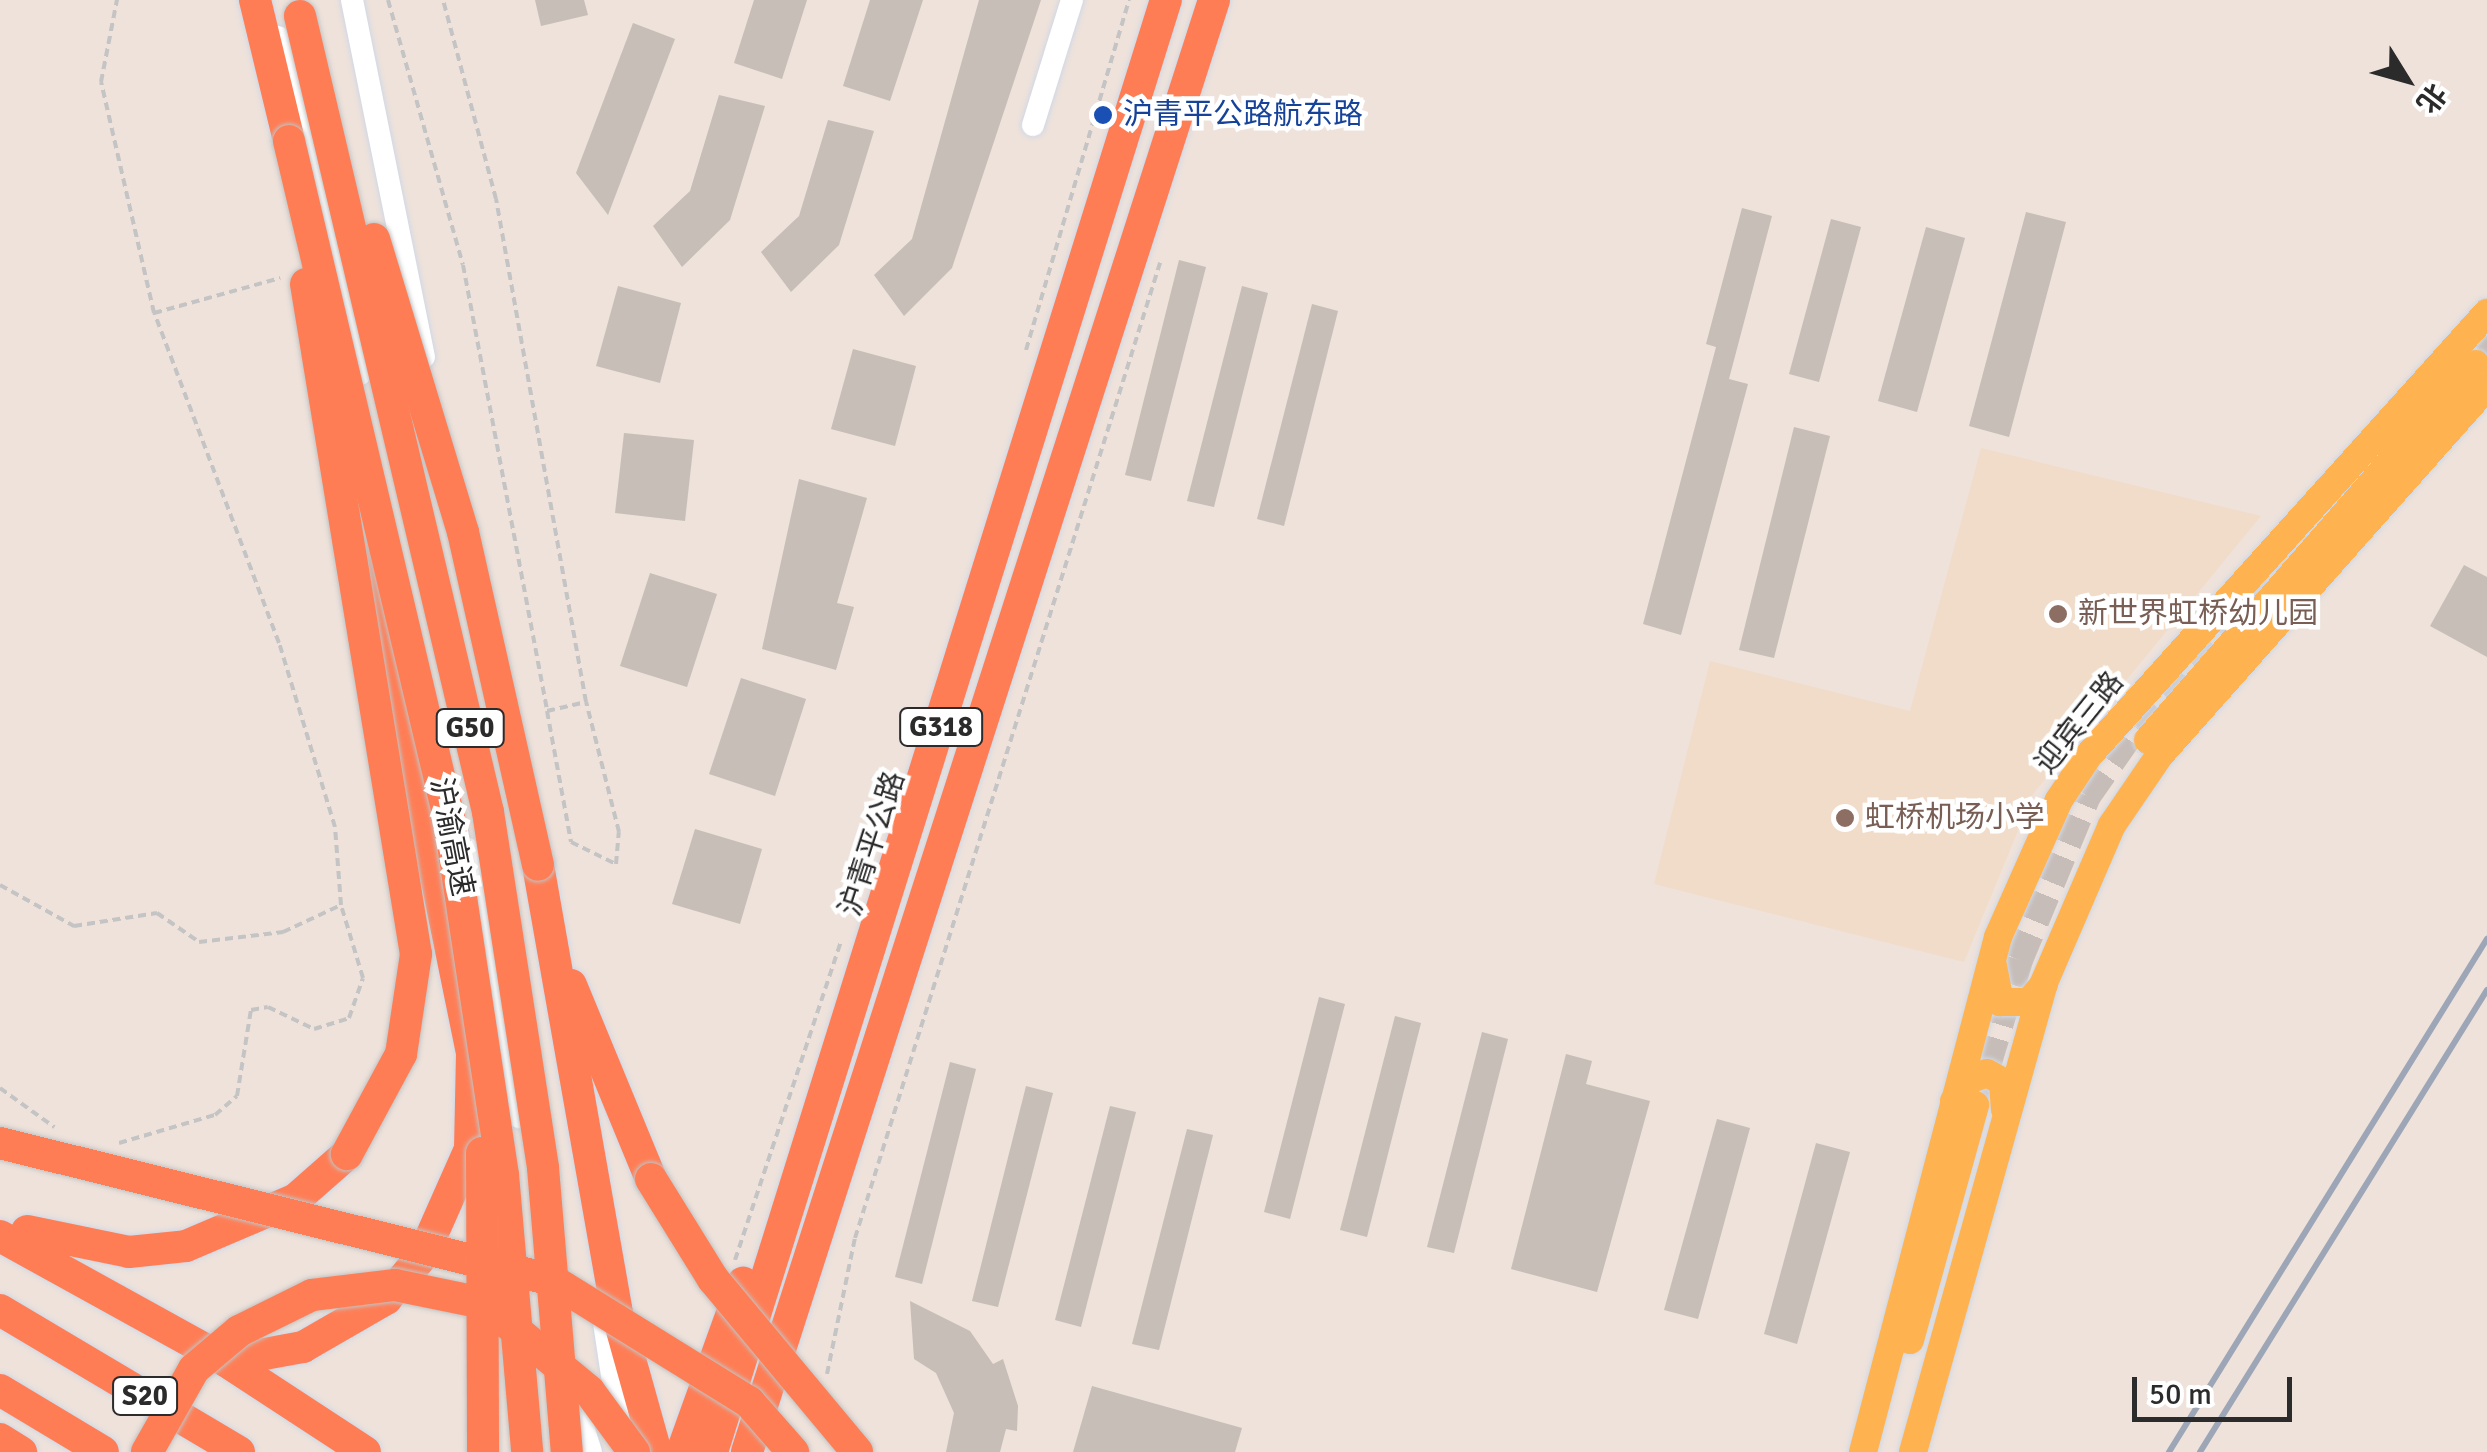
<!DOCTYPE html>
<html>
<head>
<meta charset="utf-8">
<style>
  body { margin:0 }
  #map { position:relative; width:2487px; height:1452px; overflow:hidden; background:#eee2db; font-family:Signika,"Noto Sans SC",sans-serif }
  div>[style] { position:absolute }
  .education>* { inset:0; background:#f1dcc9 }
  .building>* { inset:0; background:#c6beb7 }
  .major-tunnel>* { height:28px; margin-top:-14px; transform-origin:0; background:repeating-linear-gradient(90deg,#c7bdb8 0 28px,transparent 0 42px) }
  .path>* { height:4px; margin-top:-2px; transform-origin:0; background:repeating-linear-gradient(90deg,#c4c4c4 0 8px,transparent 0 13px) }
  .roads { filter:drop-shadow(0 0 2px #d0d8e5) drop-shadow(0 0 2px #d0d8e5) }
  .minor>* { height:22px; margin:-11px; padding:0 11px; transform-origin:11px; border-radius:11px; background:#fff }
  .major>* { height:28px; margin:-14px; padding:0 14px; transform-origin:14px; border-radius:14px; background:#ffb350 }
  .highway>* { height:32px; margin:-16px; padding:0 16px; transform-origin:16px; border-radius:16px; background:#ff7d55 }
  .rail>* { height:6px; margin:-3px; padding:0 3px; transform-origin:3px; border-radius:3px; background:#9da6b7 }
  .bridges { filter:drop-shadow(0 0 2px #c4c4c4) drop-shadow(0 0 2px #c4c4c4) }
  .highway-bridge>* { height:32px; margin:-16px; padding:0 16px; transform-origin:16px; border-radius:16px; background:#ff7d55 }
  .dots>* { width:28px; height:28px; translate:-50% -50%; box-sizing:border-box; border:5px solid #fff; border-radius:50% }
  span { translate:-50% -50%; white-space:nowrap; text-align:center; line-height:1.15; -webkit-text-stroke:9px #fff; paint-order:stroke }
  .shield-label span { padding:2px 8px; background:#fff; border:2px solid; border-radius:8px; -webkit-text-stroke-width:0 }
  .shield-label { font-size:28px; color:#2b2b2b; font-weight:700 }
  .transit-label { font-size:30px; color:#164399 }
  .left { translate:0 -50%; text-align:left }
  .education-label { font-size:30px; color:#785e54 }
  .street-label { font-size:30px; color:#2b2b2b }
  .north { position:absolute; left:2357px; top:30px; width:100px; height:100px; -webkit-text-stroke:8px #fff; paint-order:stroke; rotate:127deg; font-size:28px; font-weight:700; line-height:40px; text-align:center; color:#2b2b2b }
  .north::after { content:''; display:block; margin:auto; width:35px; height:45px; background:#2b2b2b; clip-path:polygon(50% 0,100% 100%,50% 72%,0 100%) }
  .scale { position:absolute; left:2132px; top:1377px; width:160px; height:45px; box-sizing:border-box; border:5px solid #2b2b2b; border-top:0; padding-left:12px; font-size:30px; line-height:35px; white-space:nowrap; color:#2b2b2b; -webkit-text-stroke:8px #fff; paint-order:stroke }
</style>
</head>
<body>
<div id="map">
  <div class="education">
    <div style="clip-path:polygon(1981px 448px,2261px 516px,2033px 794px,1964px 962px,1654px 884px,1710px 661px,1910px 711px)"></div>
  </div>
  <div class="building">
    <div style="clip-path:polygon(535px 0,584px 0,588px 15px,541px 26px)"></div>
    <div style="clip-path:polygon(754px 0,807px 0,782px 79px,734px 63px)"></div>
    <div style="clip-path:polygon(870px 0,923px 0,890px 101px,843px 86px)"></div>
    <div style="clip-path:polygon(979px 0,1041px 0,952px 268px,904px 316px,874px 275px,912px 239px)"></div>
    <div style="clip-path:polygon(633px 23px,675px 39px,608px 215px,576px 173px)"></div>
    <div style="clip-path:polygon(719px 95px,765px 106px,730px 220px,682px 267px,653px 226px,690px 191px)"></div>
    <div style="clip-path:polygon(828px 120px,874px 131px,839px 245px,791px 292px,761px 252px,799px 216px)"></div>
    <div style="clip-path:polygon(1742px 208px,1772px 216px,1729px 379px,1748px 384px,1681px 635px,1643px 624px,1716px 347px,1706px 344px)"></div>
    <div style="clip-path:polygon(2026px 212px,2066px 222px,2009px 437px,1969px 426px)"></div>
    <div style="clip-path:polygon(1831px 219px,1861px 227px,1819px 382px,1789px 374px)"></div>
    <div style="clip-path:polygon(1926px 227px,1965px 238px,1917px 412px,1878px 401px)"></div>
    <div style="clip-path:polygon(1179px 260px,1206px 267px,1151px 481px,1125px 475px)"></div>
    <div style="clip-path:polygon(618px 286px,681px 303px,660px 383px,596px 366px)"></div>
    <div style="clip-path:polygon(1242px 286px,1268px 293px,1214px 507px,1187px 501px)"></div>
    <div style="clip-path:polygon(1312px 304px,1338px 311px,1284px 526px,1257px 519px)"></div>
    <div style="clip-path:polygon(853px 349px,916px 366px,895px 446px,831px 429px)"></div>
    <div style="clip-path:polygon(1794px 427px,1830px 436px,1774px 658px,1739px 650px)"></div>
    <div style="clip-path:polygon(624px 433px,694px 440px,685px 521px,615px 513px)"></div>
    <div style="clip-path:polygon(799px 479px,867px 498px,837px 603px,854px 607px,836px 670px,762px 649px)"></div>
    <div style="clip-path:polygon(2464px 565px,2487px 577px,2487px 657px,2430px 626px)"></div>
    <div style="clip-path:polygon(650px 573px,717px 594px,687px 687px,620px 666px)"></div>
    <div style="clip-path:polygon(741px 678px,806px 699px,775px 796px,709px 774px)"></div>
    <div style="clip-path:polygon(695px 829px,762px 849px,740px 924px,672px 904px)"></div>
    <div style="clip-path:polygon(1319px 997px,1345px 1004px,1290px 1219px,1264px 1212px)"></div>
    <div style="clip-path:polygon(1395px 1016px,1421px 1023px,1367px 1237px,1340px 1230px)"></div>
    <div style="clip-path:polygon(1482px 1032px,1508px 1039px,1454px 1253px,1427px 1247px)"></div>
    <div style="clip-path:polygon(1566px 1054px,1592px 1061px,1586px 1084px,1650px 1101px,1597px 1292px,1511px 1269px)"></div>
    <div style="clip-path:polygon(950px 1062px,976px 1069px,922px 1284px,895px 1277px)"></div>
    <div style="clip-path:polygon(1026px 1086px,1053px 1093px,998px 1307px,972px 1301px)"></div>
    <div style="clip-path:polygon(1110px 1106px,1136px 1112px,1081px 1327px,1055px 1320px)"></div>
    <div style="clip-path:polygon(1717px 1119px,1750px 1128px,1698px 1319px,1664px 1310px)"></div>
    <div style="clip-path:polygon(1187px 1129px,1213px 1135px,1159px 1350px,1132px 1344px)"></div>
    <div style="clip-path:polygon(1816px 1143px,1850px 1152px,1797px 1344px,1764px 1334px)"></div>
    <div style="clip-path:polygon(910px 1301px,970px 1331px,993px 1364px,1003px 1359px,1018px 1406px,1017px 1431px,1006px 1429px,1000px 1452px,946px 1452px,954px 1413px,936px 1373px,914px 1359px)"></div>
    <div style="clip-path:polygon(1092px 1386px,1242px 1428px,1235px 1452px,1073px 1452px)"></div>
  </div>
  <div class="major-tunnel">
    <div style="left:2448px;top:379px;width:58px;rotate:-47.8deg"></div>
    <div style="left:1975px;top:1105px;width:152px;rotate:-73.1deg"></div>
    <div style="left:2019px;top:960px;width:178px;rotate:-67.5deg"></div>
    <div style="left:2087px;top:796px;width:85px;rotate:-55deg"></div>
    <div style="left:2136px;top:726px;width:309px;rotate:-47.9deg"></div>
  </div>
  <div class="path">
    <div style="left:388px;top:0;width:275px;rotate:74.2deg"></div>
    <div style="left:463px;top:265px;width:454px;rotate:79.3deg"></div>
    <div style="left:547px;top:711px;width:40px;rotate:-13deg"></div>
    <div style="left:586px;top:702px;width:511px;rotate:-100.14deg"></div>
    <div style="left:496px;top:199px;width:206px;rotate:-104.9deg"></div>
    <div style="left:154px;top:313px;width:131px;rotate:-15.5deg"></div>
    <div style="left:1026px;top:350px;width:365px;rotate:-73.6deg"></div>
    <div style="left:547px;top:711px;width:133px;rotate:79.6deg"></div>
    <div style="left:571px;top:842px;width:50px;rotate:26.1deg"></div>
    <div style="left:616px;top:864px;width:32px;rotate:-85deg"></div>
    <div style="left:619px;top:832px;width:134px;rotate:-104.2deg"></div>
    <div style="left:0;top:885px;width:85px;rotate:29deg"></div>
    <div style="left:74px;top:926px;width:84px;rotate:-8.9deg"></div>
    <div style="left:157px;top:913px;width:51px;rotate:34.6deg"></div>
    <div style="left:199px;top:942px;width:85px;rotate:-6.8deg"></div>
    <div style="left:283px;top:932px;width:64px;rotate:-25deg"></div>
    <div style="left:341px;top:905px;width:78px;rotate:-94.4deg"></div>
    <div style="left:335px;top:827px;width:192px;rotate:-106.9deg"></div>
    <div style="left:279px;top:643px;width:353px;rotate:-110.7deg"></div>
    <div style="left:154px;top:313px;width:237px;rotate:-102.9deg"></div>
    <div style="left:101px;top:82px;width:84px;rotate:-79deg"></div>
    <div style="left:0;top:1088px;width:67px;rotate:35.8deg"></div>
    <div style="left:119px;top:1143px;width:100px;rotate:-16.3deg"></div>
    <div style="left:215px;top:1115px;width:29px;rotate:-41deg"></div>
    <div style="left:237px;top:1096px;width:87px;rotate:-80.8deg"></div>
    <div style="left:251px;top:1010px;width:17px;rotate:-10deg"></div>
    <div style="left:268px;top:1007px;width:51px;rotate:25.6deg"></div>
    <div style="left:314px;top:1029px;width:37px;rotate:-17deg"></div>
    <div style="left:349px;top:1018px;width:42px;rotate:-70.7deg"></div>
    <div style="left:363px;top:978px;width:76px;rotate:-106.8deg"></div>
    <div style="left:735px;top:1260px;width:336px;rotate:-71.6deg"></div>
    <div style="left:827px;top:1374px;width:139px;rotate:-78.4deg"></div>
    <div style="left:855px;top:1238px;width:1022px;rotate:-72.63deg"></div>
  </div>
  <div class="roads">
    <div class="minor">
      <div style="left:352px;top:0;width:364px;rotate:78.6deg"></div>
      <div style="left:278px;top:37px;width:347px;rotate:76.3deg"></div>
      <div style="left:1033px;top:125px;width:131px;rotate:-72.7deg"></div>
      <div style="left:468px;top:849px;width:273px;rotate:79.2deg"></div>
      <div style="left:601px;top:1302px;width:128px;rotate:81.5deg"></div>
      <div style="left:573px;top:1394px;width:61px;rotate:72.8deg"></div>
    </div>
    <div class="major">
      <div style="left:2148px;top:740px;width:499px;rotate:-48.9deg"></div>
      <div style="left:1993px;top:966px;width:37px;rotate:79deg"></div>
      <div style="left:2000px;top:1002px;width:29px"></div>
      <div style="left:2029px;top:1002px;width:23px;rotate:-50deg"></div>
      <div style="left:1954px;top:1101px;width:26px;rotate:-54deg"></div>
      <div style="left:1969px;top:1080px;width:19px;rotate:-21deg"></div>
      <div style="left:1987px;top:1073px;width:18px;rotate:29deg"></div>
      <div style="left:2003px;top:1082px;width:27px;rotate:86deg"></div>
      <div style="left:1910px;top:1340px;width:244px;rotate:-74.5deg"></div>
      <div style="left:1863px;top:1452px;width:532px;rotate:-75.31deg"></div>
      <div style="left:1998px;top:937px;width:150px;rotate:-66deg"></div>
      <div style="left:2059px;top:800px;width:54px;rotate:-56.3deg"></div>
      <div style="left:2089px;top:755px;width:595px;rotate:-48deg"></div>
      <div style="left:1913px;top:1452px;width:485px;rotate:-74.4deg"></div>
      <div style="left:2043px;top:985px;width:174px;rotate:-66.7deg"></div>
      <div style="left:2112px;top:825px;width:83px;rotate:-55.7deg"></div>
      <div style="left:2159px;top:756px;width:494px;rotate:-48.4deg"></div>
    </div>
    <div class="highway">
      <div style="left:255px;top:0;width:145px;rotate:76.4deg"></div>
      <div style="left:538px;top:865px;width:451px;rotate:80deg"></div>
      <div style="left:616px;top:1309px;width:148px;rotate:74.4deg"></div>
      <div style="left:571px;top:985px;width:210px;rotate:67.6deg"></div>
      <div style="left:27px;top:1231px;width:104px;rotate:11.6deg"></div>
      <div style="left:129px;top:1252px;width:57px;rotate:-6deg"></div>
      <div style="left:186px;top:1246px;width:120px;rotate:-23.1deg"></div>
      <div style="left:296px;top:1199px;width:68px;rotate:-41.4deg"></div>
      <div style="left:0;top:1236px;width:258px;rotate:28.9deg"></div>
      <div style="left:226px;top:1361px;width:166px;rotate:33.2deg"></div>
      <div style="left:0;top:1310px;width:278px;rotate:30.7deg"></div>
      <div style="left:226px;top:1361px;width:78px;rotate:-10.3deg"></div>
      <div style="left:303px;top:1347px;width:96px;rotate:-30deg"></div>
      <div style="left:386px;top:1299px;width:57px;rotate:-49.9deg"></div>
      <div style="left:423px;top:1255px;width:116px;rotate:-66.1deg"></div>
      <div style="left:470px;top:1149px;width:96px;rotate:-88.8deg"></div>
      <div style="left:472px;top:1053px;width:530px;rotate:-101.54deg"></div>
      <div style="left:366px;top:534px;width:24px;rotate:-81deg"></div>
      <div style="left:0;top:1390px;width:120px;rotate:31deg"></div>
      <div style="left:0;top:1439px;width:25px;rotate:32deg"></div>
      <div style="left:682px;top:1452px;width:180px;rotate:-70.2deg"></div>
      <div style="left:712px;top:1452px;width:1521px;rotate:-72.64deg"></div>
      <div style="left:747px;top:1452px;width:1525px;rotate:-72.17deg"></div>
    </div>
  </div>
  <div class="rail">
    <div style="left:2169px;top:1452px;width:604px;rotate:-58.21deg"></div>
    <div style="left:2200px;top:1452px;width:544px;rotate:-58.15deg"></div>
  </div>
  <div class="bridges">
    <div class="highway-bridge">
      <div style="left:300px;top:16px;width:818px;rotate:76.71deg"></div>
      <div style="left:488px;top:812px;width:360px;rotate:81.2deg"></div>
      <div style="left:543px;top:1168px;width:285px;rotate:85.2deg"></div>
      <div style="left:289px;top:141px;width:696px;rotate:76.7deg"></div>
      <div style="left:449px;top:818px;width:361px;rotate:81.4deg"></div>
      <div style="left:503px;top:1175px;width:278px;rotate:85deg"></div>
      <div style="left:374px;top:239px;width:306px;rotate:73.1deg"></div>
      <div style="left:463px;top:532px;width:341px;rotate:77.3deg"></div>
      <div style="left:306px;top:284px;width:679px;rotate:80.68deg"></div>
      <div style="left:416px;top:954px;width:101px;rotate:98.5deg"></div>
      <div style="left:401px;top:1054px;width:114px;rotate:118.4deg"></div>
      <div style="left:0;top:1143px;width:569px;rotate:13.94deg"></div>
      <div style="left:552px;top:1280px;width:232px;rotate:31.8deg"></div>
      <div style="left:749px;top:1402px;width:67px;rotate:48.7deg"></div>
      <div style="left:482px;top:1153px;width:299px;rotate:89.8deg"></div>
      <div style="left:651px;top:1179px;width:118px;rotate:58.2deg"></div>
      <div style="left:713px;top:1279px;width:225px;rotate:50.2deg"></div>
      <div style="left:147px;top:1452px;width:95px;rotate:-60.5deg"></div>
      <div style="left:194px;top:1369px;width:59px;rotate:-40.2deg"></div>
      <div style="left:239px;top:1331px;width:81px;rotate:-26.3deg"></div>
      <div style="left:312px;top:1295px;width:84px;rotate:-6.9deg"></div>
      <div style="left:395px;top:1285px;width:90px;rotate:11.6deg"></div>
      <div style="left:483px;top:1303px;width:138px;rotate:39.7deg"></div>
      <div style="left:589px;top:1391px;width:76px;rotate:53.6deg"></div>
    </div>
  </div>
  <div class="dots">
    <div style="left:1103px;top:115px;background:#1a4fb4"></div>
    <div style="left:2058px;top:614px;background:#8d6e63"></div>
    <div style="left:1845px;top:818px;background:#8d6e63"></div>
  </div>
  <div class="shield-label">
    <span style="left:941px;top:727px">G318</span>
    <span style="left:470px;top:728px">G50</span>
    <span style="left:145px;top:1396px">S20</span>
  </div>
  <div class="transit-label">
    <span class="left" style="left:1123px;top:115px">沪青平公路航东路</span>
  </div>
  <div class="education-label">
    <span class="left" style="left:2078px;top:614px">新世界虹桥幼儿园</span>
    <span class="left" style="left:1865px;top:818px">虹桥机场小学</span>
  </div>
  <div class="street-label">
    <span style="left:2080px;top:723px;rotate:-51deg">迎宾三路</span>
    <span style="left:451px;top:837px;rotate:79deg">沪渝高速</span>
    <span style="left:873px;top:844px;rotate:-72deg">沪青平公路</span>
  </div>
  <div class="north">北</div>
  <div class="scale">50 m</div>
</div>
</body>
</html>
